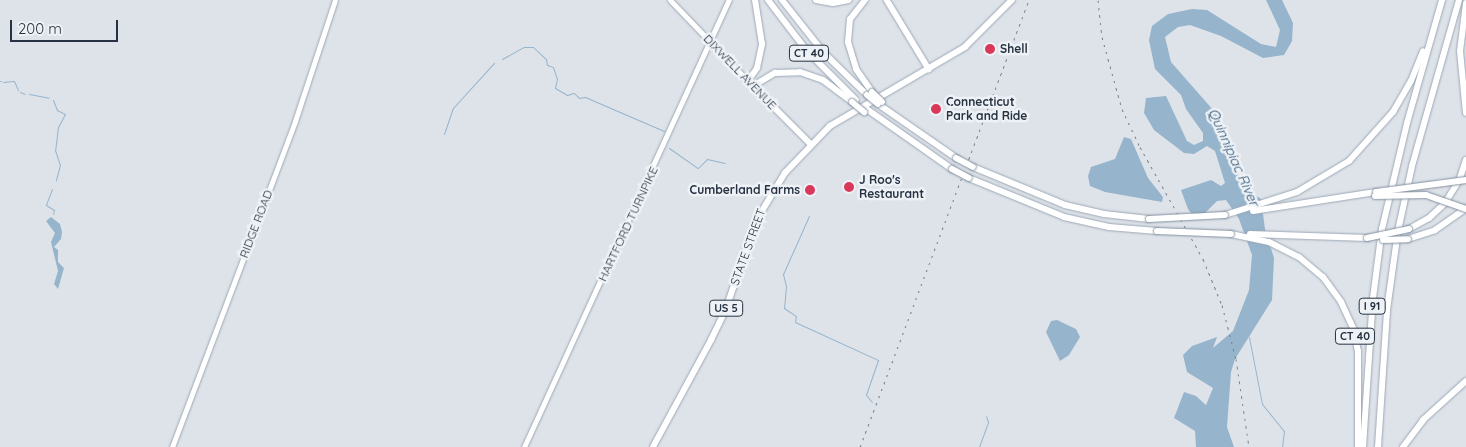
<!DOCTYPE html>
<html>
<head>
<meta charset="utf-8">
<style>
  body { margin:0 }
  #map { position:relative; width:1466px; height:447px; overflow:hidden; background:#dee3e9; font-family:Quicksand,sans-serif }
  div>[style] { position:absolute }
  .water>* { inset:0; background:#96b4cc }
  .stream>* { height:1px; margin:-0.5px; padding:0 0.5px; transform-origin:0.5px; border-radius:0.5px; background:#96b4cc }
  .roads { filter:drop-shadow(0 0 1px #9ca8b6) drop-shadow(0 0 1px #9ca8b6) }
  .secondary>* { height:5px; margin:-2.5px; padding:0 2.5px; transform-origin:2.5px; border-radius:2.5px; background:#fff }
  .primary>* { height:5.5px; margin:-2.75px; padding:0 2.75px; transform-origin:2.75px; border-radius:2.75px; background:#fff }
  .highway>* { height:6px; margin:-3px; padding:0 3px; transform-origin:3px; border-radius:3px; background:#fff }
  .rail>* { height:1px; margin-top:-0.5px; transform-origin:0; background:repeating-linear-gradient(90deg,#768394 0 2.5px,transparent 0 7.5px) }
  .bridges { filter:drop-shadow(0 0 1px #8491a1) drop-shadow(0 0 1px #8491a1) }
  .highway-bridge>* { height:6px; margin:-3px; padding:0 3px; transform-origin:3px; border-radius:3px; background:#fff }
  .dots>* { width:14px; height:14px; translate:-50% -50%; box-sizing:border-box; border:2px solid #eef2f6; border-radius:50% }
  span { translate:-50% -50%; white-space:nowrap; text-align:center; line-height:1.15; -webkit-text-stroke:5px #eef2f6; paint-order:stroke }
  .shield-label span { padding:1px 4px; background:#eef2f6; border:1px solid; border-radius:4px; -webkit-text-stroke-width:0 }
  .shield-label { font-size:11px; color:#263241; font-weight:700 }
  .poi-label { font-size:12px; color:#263241; font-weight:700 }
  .left { translate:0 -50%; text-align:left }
  .right { translate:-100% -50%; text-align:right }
  .street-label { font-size:12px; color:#263241 }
  .water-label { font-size:14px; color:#2d5478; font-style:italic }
  .scale { position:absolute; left:10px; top:20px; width:108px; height:22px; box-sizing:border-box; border:2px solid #263241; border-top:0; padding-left:6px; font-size:15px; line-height:18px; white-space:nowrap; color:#263241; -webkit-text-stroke:4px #eef2f6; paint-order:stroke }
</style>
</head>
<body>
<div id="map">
  <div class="water">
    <div style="clip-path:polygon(1266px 0,1282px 0,1293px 23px,1292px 41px,1284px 55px,1263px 58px,1221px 36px,1190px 25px,1178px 27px,1165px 37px,1171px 62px,1221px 119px,1225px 150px,1248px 190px,1261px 199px,1265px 229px,1274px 258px,1272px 300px,1235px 359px,1231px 372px,1227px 427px,1234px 447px,1196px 447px,1195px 431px,1174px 418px,1184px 392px,1196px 396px,1206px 405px,1213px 388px,1187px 372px,1183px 355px,1192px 346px,1217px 337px,1213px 348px,1233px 331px,1249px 290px,1252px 255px,1239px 219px,1226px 200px,1217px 201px,1203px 215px,1191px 213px,1188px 209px,1181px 190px,1211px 180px,1221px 186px,1225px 183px,1215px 151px,1207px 146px,1194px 154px,1184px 153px,1154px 130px,1144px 113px,1146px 98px,1166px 96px,1187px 141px,1194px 145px,1203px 141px,1203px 133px,1186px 109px,1181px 95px,1155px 69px,1149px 40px,1152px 26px,1168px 14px,1192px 9px,1207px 10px,1261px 44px,1276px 47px,1280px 30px)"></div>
    <div style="clip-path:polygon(1124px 137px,1131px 139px,1148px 178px,1163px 197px,1162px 202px,1105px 192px,1090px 186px,1088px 176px,1091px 167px,1115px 159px)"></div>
    <div style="clip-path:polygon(51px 217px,60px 224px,62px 232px,61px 239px,54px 247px,58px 250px,58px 262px,64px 268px,58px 289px,54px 284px,58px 271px,51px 242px,55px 233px,46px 221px)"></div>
    <div style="clip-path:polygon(1057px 320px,1076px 329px,1080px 337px,1069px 355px,1060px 361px,1046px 332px,1051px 321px)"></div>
  </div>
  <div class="stream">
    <div style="left:502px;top:59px;width:25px;rotate:-29deg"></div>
    <div style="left:524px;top:47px;width:9px"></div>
    <div style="left:533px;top:47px;width:18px;rotate:43deg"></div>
    <div style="left:546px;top:59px;width:6px;rotate:81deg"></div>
    <div style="left:547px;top:65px;width:6px;rotate:18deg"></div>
    <div style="left:553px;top:67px;width:13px;rotate:72deg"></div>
    <div style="left:557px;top:79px;width:9px;rotate:103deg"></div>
    <div style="left:555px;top:88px;width:14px;rotate:30deg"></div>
    <div style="left:567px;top:95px;width:7px;rotate:-16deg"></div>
    <div style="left:574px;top:93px;width:7px;rotate:45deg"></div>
    <div style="left:579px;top:98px;width:6px;rotate:-9deg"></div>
    <div style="left:585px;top:97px;width:86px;rotate:23.3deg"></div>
    <div style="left:0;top:81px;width:1px"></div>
    <div style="left:3px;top:82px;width:11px;rotate:-5deg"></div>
    <div style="left:14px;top:81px;width:10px;rotate:66deg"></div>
    <div style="left:20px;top:92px;width:5px;rotate:22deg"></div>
    <div style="left:29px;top:94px;width:20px;rotate:11deg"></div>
    <div style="left:53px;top:100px;width:11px;rotate:68deg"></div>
    <div style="left:57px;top:110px;width:9px;rotate:27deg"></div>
    <div style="left:65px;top:114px;width:15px;rotate:118deg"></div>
    <div style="left:58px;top:127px;width:23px;rotate:97deg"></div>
    <div style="left:55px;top:150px;width:16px;rotate:72deg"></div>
    <div style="left:60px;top:165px;width:16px;rotate:105deg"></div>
    <div style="left:444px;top:134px;width:28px;rotate:-71deg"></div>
    <div style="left:453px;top:108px;width:61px;rotate:-47.7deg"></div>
    <div style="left:669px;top:148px;width:35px;rotate:35deg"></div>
    <div style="left:698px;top:168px;width:13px;rotate:-45deg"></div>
    <div style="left:707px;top:159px;width:18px;rotate:13deg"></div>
    <div style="left:52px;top:189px;width:17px;rotate:111deg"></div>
    <div style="left:46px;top:205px;width:9px;rotate:32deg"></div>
    <div style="left:54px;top:210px;width:4px;rotate:104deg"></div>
    <div style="left:809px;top:216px;width:64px;rotate:114.1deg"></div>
    <div style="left:783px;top:274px;width:12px;rotate:76deg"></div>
    <div style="left:786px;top:286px;width:22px;rotate:95deg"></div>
    <div style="left:784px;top:308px;width:14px;rotate:34deg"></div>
    <div style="left:796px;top:316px;width:6px;rotate:99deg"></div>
    <div style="left:795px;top:322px;width:91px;rotate:24.6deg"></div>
    <div style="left:878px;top:360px;width:37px;rotate:109deg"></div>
    <div style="left:866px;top:395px;width:9px;rotate:49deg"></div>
    <div style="left:1249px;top:337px;width:68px;rotate:79deg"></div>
    <div style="left:1262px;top:404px;width:35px;rotate:51deg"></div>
    <div style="left:1284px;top:431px;width:16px;rotate:97deg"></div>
    <div style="left:979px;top:447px;width:27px;rotate:-70deg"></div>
    <div style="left:988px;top:422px;width:6px;rotate:-108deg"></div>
  </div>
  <div class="roads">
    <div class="secondary">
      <div style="left:670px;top:0;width:112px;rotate:46.1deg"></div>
      <div style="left:172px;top:447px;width:348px;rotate:-69.3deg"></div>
      <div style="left:295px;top:121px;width:127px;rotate:-71.7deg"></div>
      <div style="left:524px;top:447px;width:492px;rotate:-65.4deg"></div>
    </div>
    <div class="primary">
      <div style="left:887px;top:0;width:81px;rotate:58.7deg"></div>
      <div style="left:748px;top:81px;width:88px;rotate:45deg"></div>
      <div style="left:653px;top:447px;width:122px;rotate:-61.5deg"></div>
      <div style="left:711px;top:340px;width:34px;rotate:-64deg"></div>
      <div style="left:726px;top:309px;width:93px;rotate:-71.2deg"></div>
      <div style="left:756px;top:221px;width:56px;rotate:-58.9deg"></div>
      <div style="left:785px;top:173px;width:65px;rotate:-46.2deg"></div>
      <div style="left:830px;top:126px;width:156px;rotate:-30.3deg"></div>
      <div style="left:965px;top:47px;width:66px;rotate:-45deg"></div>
    </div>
    <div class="highway">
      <div style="left:768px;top:0;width:64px;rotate:52.6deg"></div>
      <div style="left:807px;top:51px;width:69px;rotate:45deg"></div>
      <div style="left:782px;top:0;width:68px;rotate:51.6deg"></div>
      <div style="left:824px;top:53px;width:60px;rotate:44.3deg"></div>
      <div style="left:816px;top:0;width:17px;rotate:10deg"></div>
      <div style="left:833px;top:3px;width:16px;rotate:-11deg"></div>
      <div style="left:865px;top:0;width:24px;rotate:128deg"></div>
      <div style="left:850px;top:19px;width:23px;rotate:95deg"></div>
      <div style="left:848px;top:42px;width:28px;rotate:73deg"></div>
      <div style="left:856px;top:69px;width:28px;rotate:55deg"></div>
      <div style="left:1466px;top:3px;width:48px;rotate:97.1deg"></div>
      <div style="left:1460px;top:51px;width:62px;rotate:84.5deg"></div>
      <div style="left:748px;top:81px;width:16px;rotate:-55deg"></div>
      <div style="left:757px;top:68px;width:25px;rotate:-78deg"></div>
      <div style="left:762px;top:44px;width:45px;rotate:-99deg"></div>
      <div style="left:753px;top:86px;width:26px;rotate:-31deg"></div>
      <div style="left:775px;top:73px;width:25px;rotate:-2deg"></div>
      <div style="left:800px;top:72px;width:24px;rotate:19deg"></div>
      <div style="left:823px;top:80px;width:36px;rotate:37deg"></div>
      <div style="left:878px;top:104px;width:95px;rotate:34.7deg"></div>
      <div style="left:868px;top:110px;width:103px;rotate:35.1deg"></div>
      <div style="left:973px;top:167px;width:100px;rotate:22.4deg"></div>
      <div style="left:1065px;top:205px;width:40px;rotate:13deg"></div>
      <div style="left:1104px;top:214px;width:45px;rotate:6.3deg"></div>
      <div style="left:969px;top:178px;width:103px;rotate:22.3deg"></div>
      <div style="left:1064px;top:217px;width:46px;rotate:12.5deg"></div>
      <div style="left:1109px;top:227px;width:48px;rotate:4.8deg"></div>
      <div style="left:1253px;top:211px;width:124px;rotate:-8.8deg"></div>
      <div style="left:1225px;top:215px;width:76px;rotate:-17.7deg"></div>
      <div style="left:1297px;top:192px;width:61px;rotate:-30.8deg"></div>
      <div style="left:1349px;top:161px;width:66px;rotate:-48.1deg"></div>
      <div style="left:1393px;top:112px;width:36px;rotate:-60deg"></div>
      <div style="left:1411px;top:81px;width:32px;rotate:-68deg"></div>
      <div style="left:1409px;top:229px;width:23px;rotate:-29deg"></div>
      <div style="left:1429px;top:218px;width:22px;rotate:-43deg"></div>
      <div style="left:1445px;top:203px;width:26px;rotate:-58deg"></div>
      <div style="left:1459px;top:181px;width:22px;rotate:-72deg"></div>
      <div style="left:1231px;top:234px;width:39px;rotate:12deg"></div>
      <div style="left:1269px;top:242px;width:34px;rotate:27deg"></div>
      <div style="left:1299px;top:257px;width:31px;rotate:40deg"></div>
      <div style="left:1323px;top:277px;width:31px;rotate:54deg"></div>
      <div style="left:1341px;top:302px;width:29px;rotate:65deg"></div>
      <div style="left:1353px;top:328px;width:24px;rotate:78deg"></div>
      <div style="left:1358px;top:351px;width:96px;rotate:90deg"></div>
      <div style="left:1250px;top:234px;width:117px;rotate:2deg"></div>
      <div style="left:1408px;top:239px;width:28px;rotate:-18deg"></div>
      <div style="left:1435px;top:230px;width:38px;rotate:-35deg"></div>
      <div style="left:1363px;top:447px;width:149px;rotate:-86.2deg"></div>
      <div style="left:1373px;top:298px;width:70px;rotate:-82.6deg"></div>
      <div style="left:1382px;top:229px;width:109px;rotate:-76.7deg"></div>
      <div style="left:1407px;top:123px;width:128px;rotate:-74.1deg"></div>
      <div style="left:1378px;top:447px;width:137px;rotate:-86.2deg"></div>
      <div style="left:1387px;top:310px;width:80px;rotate:-82.1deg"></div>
      <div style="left:1398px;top:231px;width:66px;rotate:-77.8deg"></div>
      <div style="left:1412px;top:166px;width:173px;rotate:-74.2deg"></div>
      <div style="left:1403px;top:447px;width:34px;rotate:-53deg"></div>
      <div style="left:1423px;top:420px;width:58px;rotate:-42.2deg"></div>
    </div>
  </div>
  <div class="rail">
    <div style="left:1098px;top:0;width:37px;rotate:84deg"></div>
    <div style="left:1102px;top:37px;width:75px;rotate:74.5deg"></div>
    <div style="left:1122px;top:109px;width:42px;rotate:64.7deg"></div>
    <div style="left:1140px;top:147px;width:129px;rotate:60.6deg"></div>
    <div style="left:1203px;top:259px;width:50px;rotate:67.6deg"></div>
    <div style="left:1222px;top:305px;width:56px;rotate:75.5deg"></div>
    <div style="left:1236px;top:359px;width:89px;rotate:81.6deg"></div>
    <div style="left:860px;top:447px;width:478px;rotate:-69.3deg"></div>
  </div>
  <div class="bridges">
    <div class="highway-bridge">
      <div style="left:872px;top:92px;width:14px;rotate:45deg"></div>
      <div style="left:867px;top:95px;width:14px;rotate:39deg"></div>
      <div style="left:852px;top:102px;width:16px;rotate:40deg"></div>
      <div style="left:956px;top:158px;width:19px;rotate:28deg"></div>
      <div style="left:952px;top:169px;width:19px;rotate:28deg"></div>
      <div style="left:1376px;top:192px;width:91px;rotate:-7.6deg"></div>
      <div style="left:1375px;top:196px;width:51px;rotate:-1.1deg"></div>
      <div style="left:1426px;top:195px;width:42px;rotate:19.3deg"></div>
      <div style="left:1149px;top:219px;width:76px;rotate:-3deg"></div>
      <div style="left:1157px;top:231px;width:74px;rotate:2.3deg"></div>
      <div style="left:1367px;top:238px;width:43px;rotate:-12.1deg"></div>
      <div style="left:1383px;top:240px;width:25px;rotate:-2deg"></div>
    </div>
  </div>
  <div class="dots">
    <div style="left:990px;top:49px;background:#d9385b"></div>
    <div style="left:936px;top:109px;background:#d9385b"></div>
    <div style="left:849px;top:187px;background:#d9385b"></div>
    <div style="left:810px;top:190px;background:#d9385b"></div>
  </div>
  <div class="shield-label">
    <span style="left:809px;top:53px">CT 40</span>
    <span style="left:1372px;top:306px">I 91</span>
    <span style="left:726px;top:308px">US 5</span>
    <span style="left:1355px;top:336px">CT 40</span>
  </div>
  <div class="poi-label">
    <span class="left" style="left:1000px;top:49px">Shell</span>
    <span class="left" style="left:946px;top:109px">Connecticut<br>Park and Ride</span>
    <span class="left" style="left:859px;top:187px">J Roo's<br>Restaurant</span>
    <span class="right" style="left:800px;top:190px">Cumberland Farms</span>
  </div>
  <div class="street-label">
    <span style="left:740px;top:72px;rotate:46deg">DIXWELL AVENUE</span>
    <span style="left:256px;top:224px;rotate:-69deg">RIDGE ROAD</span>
    <span style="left:628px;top:224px;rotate:-65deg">HARTFORD TURNPIKE</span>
    <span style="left:748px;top:247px;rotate:-70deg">STATE STREET</span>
  </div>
  <div class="water-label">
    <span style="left:1234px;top:157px;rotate:66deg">Quinnipiac River</span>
  </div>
  <div class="scale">200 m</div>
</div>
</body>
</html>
